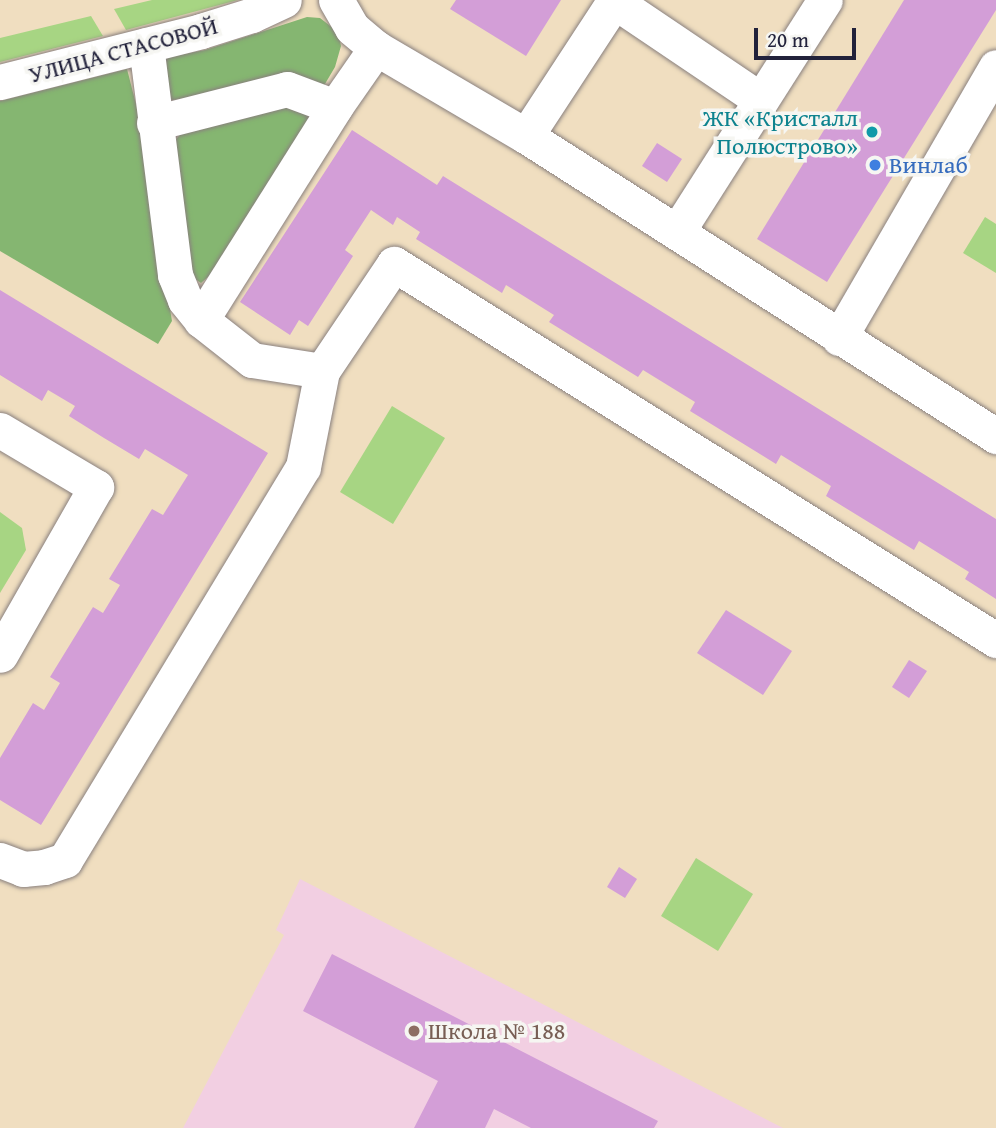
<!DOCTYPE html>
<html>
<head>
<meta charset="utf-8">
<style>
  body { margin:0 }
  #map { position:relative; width:996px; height:1128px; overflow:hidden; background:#f0dec0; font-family:"Gentium Book Plus",serif }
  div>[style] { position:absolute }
  .built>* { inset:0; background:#f2cfe2 }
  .green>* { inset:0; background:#a7d583 }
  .forest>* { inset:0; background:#85b671 }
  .building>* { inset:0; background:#d39ed7 }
  .roads { filter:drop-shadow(0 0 2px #89807e) drop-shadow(0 0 2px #89807e) }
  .minor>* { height:35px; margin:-17.5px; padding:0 17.5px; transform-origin:17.5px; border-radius:17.5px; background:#fff }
  .dots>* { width:19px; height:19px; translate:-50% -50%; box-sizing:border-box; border:4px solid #f6f6f2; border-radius:50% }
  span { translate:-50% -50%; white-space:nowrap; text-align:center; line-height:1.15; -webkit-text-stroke:7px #f6f6f2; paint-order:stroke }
  .street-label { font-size:24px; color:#22223b }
  .culture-label { font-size:24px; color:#0d838f }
  .right { translate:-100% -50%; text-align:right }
  .shop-label { font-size:24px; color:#366cbe }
  .left { translate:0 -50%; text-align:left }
  .education-label { font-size:24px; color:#785e54 }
  .scale { position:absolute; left:754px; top:28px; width:102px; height:32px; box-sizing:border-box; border:4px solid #22223b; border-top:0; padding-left:9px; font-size:21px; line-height:24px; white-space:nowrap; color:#22223b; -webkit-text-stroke:5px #f6f6f2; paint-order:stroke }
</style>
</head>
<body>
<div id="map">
  <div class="built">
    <div style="clip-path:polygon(300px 879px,783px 1128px,183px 1128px,284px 935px,276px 930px)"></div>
  </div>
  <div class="green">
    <div style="clip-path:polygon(152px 0,238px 0,126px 30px,114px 9px)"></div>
    <div style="clip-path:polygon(91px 16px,103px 36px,0 62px,0 38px)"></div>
    <div style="clip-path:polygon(985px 217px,996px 224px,996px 273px,963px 253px)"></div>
    <div style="clip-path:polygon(392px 406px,445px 438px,393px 524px,340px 492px)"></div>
    <div style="clip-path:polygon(0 512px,22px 528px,26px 550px,0 593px)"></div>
    <div style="clip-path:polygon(696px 858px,753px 894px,718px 951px,661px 916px)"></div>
  </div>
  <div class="forest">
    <div style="clip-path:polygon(307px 17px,320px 18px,338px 32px,341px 46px,335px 67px,322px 89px,172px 100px,164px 90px,163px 58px,205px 50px)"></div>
    <div style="clip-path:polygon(127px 69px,137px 108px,172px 321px,158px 344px,0 251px,0 101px)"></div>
    <div style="clip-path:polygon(289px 100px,309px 111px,309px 125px,216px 270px,201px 283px,188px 274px,175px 141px,187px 125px)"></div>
  </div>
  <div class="building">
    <div style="clip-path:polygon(456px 0,561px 0,526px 56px,450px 9px)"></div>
    <div style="clip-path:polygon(904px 0,996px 0,996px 10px,827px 282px,757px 239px)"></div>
    <div style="clip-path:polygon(352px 130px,437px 185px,443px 176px,996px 519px,996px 599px,965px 579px,969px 572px,919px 541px,914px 550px,826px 496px,831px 486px,781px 455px,776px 464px,690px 411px,695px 402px,643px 370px,638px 377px,549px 322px,554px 315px,506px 285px,502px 293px,416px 239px,420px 232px,397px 217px,393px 225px,371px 210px,345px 250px,353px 256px,308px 326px,299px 320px,290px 335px,240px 302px)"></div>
    <div style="clip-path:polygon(657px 143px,682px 159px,667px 182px,642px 166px)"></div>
    <div style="clip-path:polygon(0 290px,268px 453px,41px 825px,0 800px,0 758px,33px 703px,44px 710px,60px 683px,50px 677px,93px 607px,103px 613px,120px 585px,109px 579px,152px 509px,163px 515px,188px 475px,145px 449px,139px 459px,104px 438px,69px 416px,75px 406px,48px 390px,42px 401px,0 375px)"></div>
    <div style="clip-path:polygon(726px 610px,792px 651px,763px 695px,697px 653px)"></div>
    <div style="clip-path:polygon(909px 660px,927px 671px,909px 698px,892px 687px)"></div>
    <div style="clip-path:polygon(619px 867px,637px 879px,625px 898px,607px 887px)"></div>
    <div style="clip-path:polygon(332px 954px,658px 1121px,654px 1128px,531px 1128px,494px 1109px,485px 1128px,414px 1128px,438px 1081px,303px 1011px)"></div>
  </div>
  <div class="roads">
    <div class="minor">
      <div style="left:336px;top:0;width:32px;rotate:60deg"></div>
      <div style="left:352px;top:28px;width:31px;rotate:40deg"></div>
      <div style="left:376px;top:48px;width:174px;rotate:30.4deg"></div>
      <div style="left:526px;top:136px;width:558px;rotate:32.55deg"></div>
      <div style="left:614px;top:1px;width:177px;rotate:34deg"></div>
      <div style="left:146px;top:45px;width:232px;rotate:82.8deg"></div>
      <div style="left:175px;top:275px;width:27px;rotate:68deg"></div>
      <div style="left:185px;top:300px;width:26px;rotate:51deg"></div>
      <div style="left:201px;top:320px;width:65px;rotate:38.1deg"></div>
      <div style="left:252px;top:360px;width:71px;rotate:8.9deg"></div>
      <div style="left:322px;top:371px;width:129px;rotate:-56.1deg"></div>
      <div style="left:394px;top:264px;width:710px;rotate:31.99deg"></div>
      <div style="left:0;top:82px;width:207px;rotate:-14.2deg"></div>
      <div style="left:201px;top:31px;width:53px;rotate:-17.4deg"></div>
      <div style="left:252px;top:15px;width:35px;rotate:-25deg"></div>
      <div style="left:154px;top:123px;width:137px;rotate:-14.3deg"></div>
      <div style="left:287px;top:89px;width:51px;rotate:20.6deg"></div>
      <div style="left:526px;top:136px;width:163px;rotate:-56.8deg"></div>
      <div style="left:677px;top:232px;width:275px;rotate:-57.5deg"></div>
      <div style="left:201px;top:320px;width:252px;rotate:-57.8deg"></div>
      <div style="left:335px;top:107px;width:72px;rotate:-55.2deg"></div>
      <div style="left:839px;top:338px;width:313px;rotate:-59.9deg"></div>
      <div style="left:0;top:430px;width:112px;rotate:30.7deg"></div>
      <div style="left:96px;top:487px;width:193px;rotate:119.7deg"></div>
      <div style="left:0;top:860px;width:25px;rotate:21deg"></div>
      <div style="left:23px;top:869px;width:21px;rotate:-5deg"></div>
      <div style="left:44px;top:867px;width:22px;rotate:-18deg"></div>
      <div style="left:65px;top:860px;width:459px;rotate:-58.8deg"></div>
      <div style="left:303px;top:467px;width:98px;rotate:-78.8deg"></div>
    </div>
  </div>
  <div class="dots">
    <div style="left:872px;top:132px;background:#0f9aa8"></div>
    <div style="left:875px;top:165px;background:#3f7fe0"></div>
    <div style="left:414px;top:1031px;background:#8d6e63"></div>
  </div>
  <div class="street-label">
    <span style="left:123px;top:50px;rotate:-15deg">УЛИЦА СТАСОВОЙ</span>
  </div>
  <div class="culture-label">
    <span class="right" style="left:858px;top:132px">ЖК «Кристалл<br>Полюстрово»</span>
  </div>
  <div class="shop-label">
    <span class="left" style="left:889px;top:165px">Винлаб</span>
  </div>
  <div class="education-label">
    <span class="left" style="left:428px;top:1031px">Школа № 188</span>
  </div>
  <div class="scale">20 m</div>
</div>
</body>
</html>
